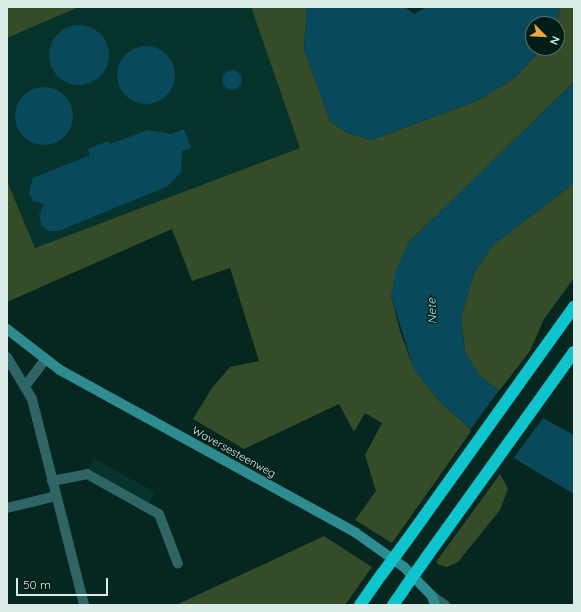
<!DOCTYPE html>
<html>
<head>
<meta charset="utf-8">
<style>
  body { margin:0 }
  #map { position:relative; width:581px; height:612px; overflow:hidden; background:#062620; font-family:Quicksand,sans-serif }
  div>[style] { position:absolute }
  .built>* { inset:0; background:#06332c }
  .green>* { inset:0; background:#344c27 }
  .water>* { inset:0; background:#084a5b }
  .round { border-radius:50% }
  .pier>* { inset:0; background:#062620 }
  .street>* { height:10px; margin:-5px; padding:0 5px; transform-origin:5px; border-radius:5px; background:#306568 }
  .secondary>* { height:10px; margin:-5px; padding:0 5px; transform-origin:5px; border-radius:5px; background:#2e8c91 }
  .highway>* { height:12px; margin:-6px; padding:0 6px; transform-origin:6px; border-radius:6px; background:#0ec5cd }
  .highway-bridge>* { height:12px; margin:-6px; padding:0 6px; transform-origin:6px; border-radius:6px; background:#0ec5cd }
  span { translate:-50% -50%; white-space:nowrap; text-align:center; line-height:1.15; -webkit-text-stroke:3px #001d17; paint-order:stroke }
  .street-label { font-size:11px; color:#dbece8 }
  .water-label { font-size:12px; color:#b4e7f8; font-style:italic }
  .frame { position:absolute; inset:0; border:8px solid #dbece8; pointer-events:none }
  .north { position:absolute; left:525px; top:16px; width:40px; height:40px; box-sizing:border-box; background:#001d17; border:1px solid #58706b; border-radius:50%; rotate:114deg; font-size:11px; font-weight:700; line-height:16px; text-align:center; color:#dbece8 }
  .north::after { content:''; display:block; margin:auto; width:14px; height:18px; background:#f0a63e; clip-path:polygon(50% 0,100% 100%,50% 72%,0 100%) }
  .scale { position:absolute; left:16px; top:578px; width:92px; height:18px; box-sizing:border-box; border:2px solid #dbece8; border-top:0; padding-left:5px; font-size:12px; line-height:14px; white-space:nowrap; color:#dbece8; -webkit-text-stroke:3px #001d17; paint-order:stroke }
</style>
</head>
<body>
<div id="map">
  <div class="built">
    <div style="clip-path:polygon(79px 7px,251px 7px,300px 148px,35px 248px,7px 181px,7px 38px)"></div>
    <div style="clip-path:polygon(94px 458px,155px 492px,149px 503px,88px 469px)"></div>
  </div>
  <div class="green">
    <div style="clip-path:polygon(7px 7px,79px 7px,7px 38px)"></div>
    <div style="clip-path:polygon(251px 7px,307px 7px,304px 49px,330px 121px,346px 132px,371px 140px,479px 100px,516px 77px,542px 48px,557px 48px,555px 24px,561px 7px,574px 7px,574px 82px,409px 242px,391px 296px,400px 331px,414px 369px,440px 402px,472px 430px,392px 543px,355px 520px,376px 491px,365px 455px,382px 423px,365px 413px,354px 432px,339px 404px,244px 449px,193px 419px,212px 388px,230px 367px,259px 361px,230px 268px,192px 281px,172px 229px,7px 302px,7px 181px,35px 248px,300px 148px)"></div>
    <div style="clip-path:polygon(574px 183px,574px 278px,544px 319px,530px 351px,499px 391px,480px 376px,465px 352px,461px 317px,474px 273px,493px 245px)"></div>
    <div style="clip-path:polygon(500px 474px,508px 489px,500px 510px,458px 562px,447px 567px,439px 565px,436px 562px)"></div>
    <div style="clip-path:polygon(324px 536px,372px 567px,345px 605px,176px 605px)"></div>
  </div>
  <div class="water">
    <div style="clip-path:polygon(307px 7px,405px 7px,414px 14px,426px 7px,561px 7px,555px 24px,533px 24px,533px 48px,542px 48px,516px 77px,479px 100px,371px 140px,346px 132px,330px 121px,304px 49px)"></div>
    <div class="round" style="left:49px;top:25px;width:60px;height:60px"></div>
    <div class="round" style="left:117px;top:46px;width:58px;height:58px"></div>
    <div class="round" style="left:222px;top:70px;width:20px;height:20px"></div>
    <div style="clip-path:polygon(574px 82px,574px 183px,493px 245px,474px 273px,461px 317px,465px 352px,480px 376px,513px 402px,574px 435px,574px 494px,485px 441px,440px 402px,414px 369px,391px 296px,396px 269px,409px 242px)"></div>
    <div class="round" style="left:15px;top:87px;width:58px;height:58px"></div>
    <div style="clip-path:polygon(184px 129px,191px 148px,182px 151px,181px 172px,168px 186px,59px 231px,49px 231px,42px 226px,39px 215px,44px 204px,33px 201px,29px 193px,33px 178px,90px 155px,88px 149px,108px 141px,110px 144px,148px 130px,171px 134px)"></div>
  </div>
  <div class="pier">
    <div style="clip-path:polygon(500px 389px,544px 417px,512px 460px,470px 430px)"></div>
  </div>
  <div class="street">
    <div style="left:7px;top:357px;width:49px;rotate:59.2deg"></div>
    <div style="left:32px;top:399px;width:212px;rotate:75.8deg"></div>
    <div style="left:26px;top:385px;width:31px;rotate:-53deg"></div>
    <div style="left:52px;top:481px;width:36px;rotate:-11deg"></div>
    <div style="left:87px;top:474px;width:82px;rotate:29.1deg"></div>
    <div style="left:159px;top:514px;width:53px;rotate:69.2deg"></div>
    <div style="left:7px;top:508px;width:50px;rotate:-13.8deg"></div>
    <div style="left:432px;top:596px;width:16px;rotate:35deg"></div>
  </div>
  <div class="secondary">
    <div style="left:7px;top:329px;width:67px;rotate:37.7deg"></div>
    <div style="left:60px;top:370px;width:338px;rotate:28.8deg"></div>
    <div style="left:356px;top:533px;width:59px;rotate:35.3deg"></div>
    <div style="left:404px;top:567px;width:40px;rotate:46deg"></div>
    <div style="left:432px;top:596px;width:9px;rotate:72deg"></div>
  </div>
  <div class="highway">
    <div style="left:407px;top:540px;width:287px;rotate:-54.4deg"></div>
    <div style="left:428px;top:555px;width:250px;rotate:-54.3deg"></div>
    <div style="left:360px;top:605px;width:38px;rotate:-55deg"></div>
    <div style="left:393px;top:605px;width:19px;rotate:-55deg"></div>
  </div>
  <div class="highway-bridge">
    <div style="left:382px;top:574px;width:42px;rotate:-53.7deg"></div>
    <div style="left:404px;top:589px;width:42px;rotate:-54.8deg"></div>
  </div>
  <div class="street-label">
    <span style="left:234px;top:452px;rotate:29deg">Waversesteenweg</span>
  </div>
  <div class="water-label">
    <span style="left:432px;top:311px;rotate:-93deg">Nete</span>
  </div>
  <div class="frame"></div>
  <div class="north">N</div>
  <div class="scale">50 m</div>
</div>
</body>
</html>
